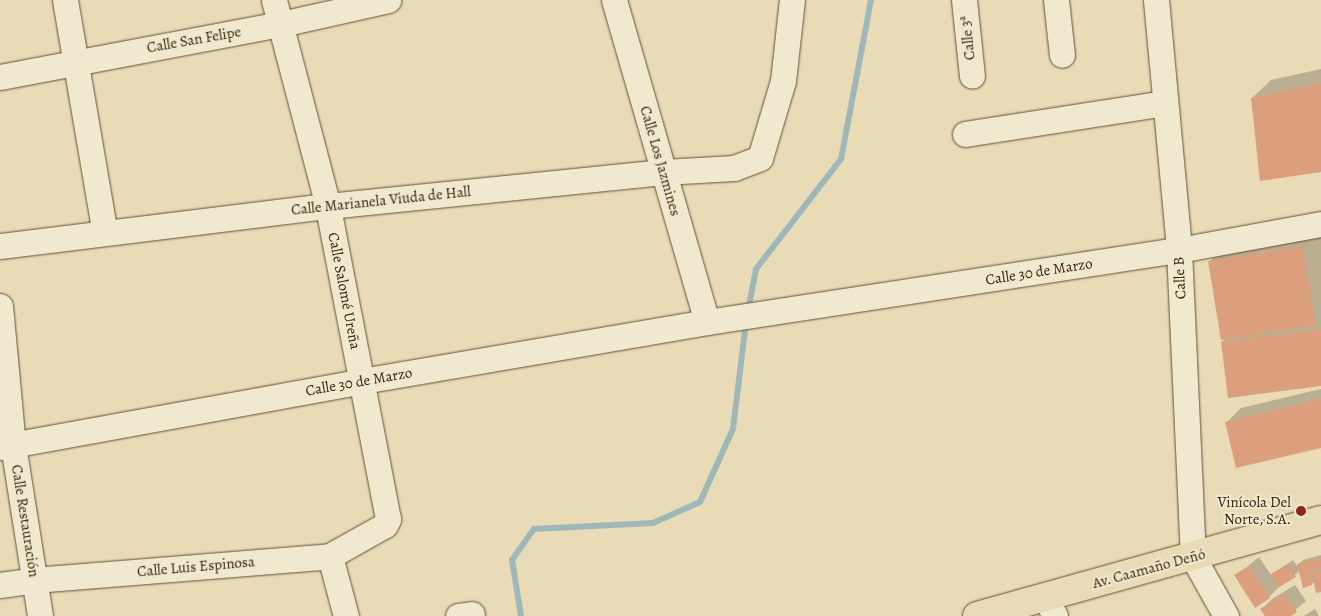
<!DOCTYPE html>
<html>
<head>
<meta charset="utf-8">
<style>
  body { margin:0 }
  #map { position:relative; width:1321px; height:616px; overflow:hidden; background:#e9dbb6; font-family:Alegreya,serif }
  div>[style] { position:absolute }
  .shadow>* { inset:0; background:#0003 }
  .stream>* { height:6px; margin:-3px; padding:0 3px; transform-origin:3px; border-radius:3px; background:#9eb8ba }
  .building>* { inset:0; background:#dc9f7e }
  .roads { filter:drop-shadow(0 0 1px #645033) drop-shadow(0 0 1px #645033) }
  .minor>* { height:25px; margin:-12.5px; padding:0 12.5px; transform-origin:12.5px; border-radius:12.5px; background:#f1e8d0 }
  .major>* { height:28px; margin:-14px; padding:0 14px; transform-origin:14px; border-radius:14px; background:#e9dbb6 }
  .dots>* { width:14px; height:14px; translate:-50% -50%; box-sizing:border-box; border:2px solid #f1e8d0; border-radius:50% }
  span { translate:-50% -50%; white-space:nowrap; text-align:center; line-height:1.15; -webkit-text-stroke:4px #f1e8d0; paint-order:stroke }
  .street-label { font-size:15px; color:#382207 }
  .poi-label { font-size:15px; color:#382207 }
  .right { translate:-100% -50%; text-align:right }
</style>
</head>
<body>
<div id="map">
  <div class="shadow">
    <div style="clip-path:polygon(1321px 69px,1321px 171px,1252px 98px,1271px 80px)"></div>
    <div style="clip-path:polygon(1321px 228px,1321px 385px,1222px 342px,1226px 338px,1210px 261px,1228px 243px)"></div>
    <div style="clip-path:polygon(1321px 389px,1321px 446px,1226px 423px,1241px 408px)"></div>
    <div style="clip-path:polygon(1321px 555px,1321px 591px,1315px 581px,1312px 584px,1300px 571px,1279px 587px,1269px 597px,1236px 576px,1259px 557px,1271px 575px,1293px 560px,1297px 566px,1303px 560px)"></div>
    <div style="clip-path:polygon(1295px 585px,1306px 601px,1288px 616px,1266px 616px,1262px 609px,1272px 599px)"></div>
    <div style="clip-path:polygon(1315px 609px,1319px 616px,1304px 616px)"></div>
  </div>
  <div class="stream">
    <div style="left:748px;top:311px;width:43px;rotate:-79.2deg"></div>
    <div style="left:756px;top:269px;width:139px;rotate:-52.3deg"></div>
    <div style="left:841px;top:159px;width:162px;rotate:-79.3deg"></div>
    <div style="left:521px;top:616px;width:57px;rotate:-99.1deg"></div>
    <div style="left:512px;top:560px;width:38px;rotate:-55deg"></div>
    <div style="left:534px;top:529px;width:119px;rotate:-2.9deg"></div>
    <div style="left:653px;top:523px;width:51px;rotate:-24.1deg"></div>
    <div style="left:700px;top:502px;width:80px;rotate:-65.7deg"></div>
    <div style="left:733px;top:429px;width:109px;rotate:-83.1deg"></div>
  </div>
  <div class="building">
    <div style="clip-path:polygon(1321px 83px,1321px 172px,1260px 181px,1251px 98px)"></div>
    <div style="clip-path:polygon(1303px 246px,1316px 325px,1221px 340px,1208px 261px)"></div>
    <div style="clip-path:polygon(1321px 329px,1321px 386px,1228px 398px,1221px 342px)"></div>
    <div style="clip-path:polygon(1321px 399px,1321px 448px,1236px 468px,1225px 422px)"></div>
    <div style="clip-path:polygon(1321px 558px,1321px 568px,1309px 571px,1312px 585px,1303px 588px,1297px 564px)"></div>
    <div style="clip-path:polygon(1288px 564px,1296px 577px,1279px 587px,1271px 574px)"></div>
    <div style="clip-path:polygon(1249px 566px,1270px 598px,1255px 608px,1234px 575px)"></div>
    <div style="clip-path:polygon(1321px 571px,1321px 592px,1316px 593px,1312px 572px)"></div>
    <div style="clip-path:polygon(1285px 594px,1297px 612px,1291px 616px,1265px 616px,1260px 609px)"></div>
  </div>
  <div class="roads">
    <div class="minor">
      <div style="left:65px;top:0;width:236px;rotate:80.3deg"></div>
      <div style="left:614px;top:0;width:335px;rotate:73.9deg"></div>
      <div style="left:964px;top:0;width:76px;rotate:84deg"></div>
      <div style="left:1056px;top:0;width:55px;rotate:83.8deg"></div>
      <div style="left:1156px;top:0;width:251px;rotate:84.7deg"></div>
      <div style="left:1179px;top:250px;width:307px;rotate:87.4deg"></div>
      <div style="left:1193px;top:557px;width:68px;rotate:60.8deg"></div>
      <div style="left:0;top:77px;width:286px;rotate:-10.7deg"></div>
      <div style="left:281px;top:24px;width:110px;rotate:-12.6deg"></div>
      <div style="left:965px;top:134px;width:202px;rotate:-8.8deg"></div>
      <div style="left:0;top:246px;width:330px;rotate:-7deg"></div>
      <div style="left:328px;top:206px;width:337px;rotate:-5.8deg"></div>
      <div style="left:663px;top:172px;width:71px;rotate:-3.2deg"></div>
      <div style="left:734px;top:168px;width:28px;rotate:-21deg"></div>
      <div style="left:760px;top:158px;width:80px;rotate:-73.4deg"></div>
      <div style="left:783px;top:81px;width:81px;rotate:-83.7deg"></div>
      <div style="left:0;top:306px;width:140px;rotate:84.7deg"></div>
      <div style="left:13px;top:445px;width:173px;rotate:81deg"></div>
      <div style="left:0;top:447px;width:368px;rotate:-10.3deg"></div>
      <div style="left:362px;top:381px;width:350px;rotate:-9.7deg"></div>
      <div style="left:707px;top:322px;width:477px;rotate:-8.7deg"></div>
      <div style="left:1179px;top:250px;width:144px;rotate:-10.4deg"></div>
      <div style="left:330px;top:556px;width:62px;rotate:75.1deg"></div>
      <div style="left:0;top:585px;width:34px;rotate:-8deg"></div>
      <div style="left:34px;top:580px;width:297px;rotate:-4.6deg"></div>
      <div style="left:330px;top:556px;width:63px;rotate:-29.4deg"></div>
      <div style="left:385px;top:525px;width:7px;rotate:-63deg"></div>
      <div style="left:388px;top:519px;width:319px;rotate:-100.9deg"></div>
      <div style="left:328px;top:206px;width:213px;rotate:-104.7deg"></div>
      <div style="left:1045px;top:597px;width:21px;rotate:62deg"></div>
      <div style="left:458px;top:616px;width:14px;rotate:-8deg"></div>
    </div>
    <div class="major">
      <div style="left:977px;top:616px;width:357px;rotate:-15.6deg"></div>
    </div>
  </div>
  <div class="dots">
    <div style="left:1301px;top:511px;background:#8f2418"></div>
  </div>
  <div class="street-label">
    <span style="left:968px;top:38px;rotate:-96deg">Calle 3ª</span>
    <span style="left:194px;top:40px;rotate:-10deg">Calle San Felipe</span>
    <span style="left:660px;top:161px;rotate:74deg">Calle Los Jazmines</span>
    <span style="left:381px;top:201px;rotate:-6deg">Calle Marianela Viuda de Hall</span>
    <span style="left:1039px;top:272px;rotate:-9deg">Calle 30 de Marzo</span>
    <span style="left:1180px;top:278px;rotate:-93deg">Calle B</span>
    <span style="left:344px;top:291px;rotate:79deg">Calle Salomé Ureña</span>
    <span style="left:359px;top:382px;rotate:-10deg">Calle 30 de Marzo</span>
    <span style="left:25px;top:521px;rotate:81deg">Calle Restauración</span>
    <span style="left:196px;top:567px;rotate:-5deg">Calle Luis Espinosa</span>
    <span style="left:1149px;top:569px;rotate:-15deg">Av. Caamaño Deñó</span>
  </div>
  <div class="poi-label">
    <span class="right" style="left:1291px;top:511px">Vinícola Del<br>Norte, S.A.</span>
  </div>
</div>
</body>
</html>
